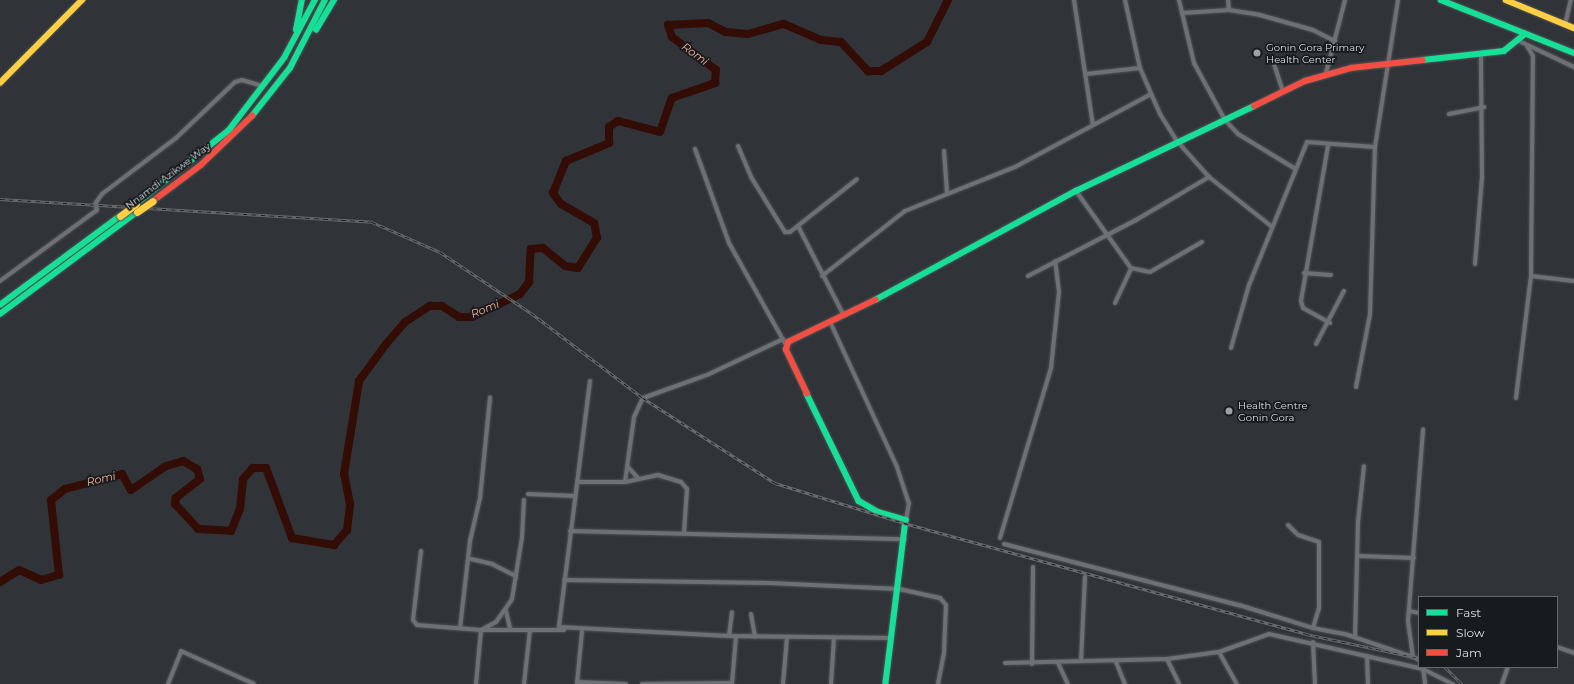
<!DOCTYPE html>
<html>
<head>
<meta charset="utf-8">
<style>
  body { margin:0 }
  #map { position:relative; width:1574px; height:684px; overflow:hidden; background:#303438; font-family:Montserrat,sans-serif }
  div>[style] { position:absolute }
  .river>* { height:8px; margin:-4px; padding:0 4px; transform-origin:4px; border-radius:4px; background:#320c05 }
  .roads { filter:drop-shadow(0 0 1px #4f5356) drop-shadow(0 0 1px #4f5356) }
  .street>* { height:4px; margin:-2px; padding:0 2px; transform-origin:2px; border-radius:2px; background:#6e7174 }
  .fast>* { height:5.5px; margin:-2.75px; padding:0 2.75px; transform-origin:2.75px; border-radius:2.75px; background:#16e098 }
  .slow>* { height:5.5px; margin:-2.75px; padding:0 2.75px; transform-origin:2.75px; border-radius:2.75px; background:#ffcf43 }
  .jam>* { height:5.5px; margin:-2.75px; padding:0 2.75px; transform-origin:2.75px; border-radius:2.75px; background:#f24e42 }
  .rail>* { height:3px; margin-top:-1.5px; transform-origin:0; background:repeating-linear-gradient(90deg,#181b1e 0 4.5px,#676a6c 0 9px); box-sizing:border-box; border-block:1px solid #676a6c }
  .bridges { filter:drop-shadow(0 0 1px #4f5356) drop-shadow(0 0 1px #4f5356) }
  .slow-bridge>* { height:7px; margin:-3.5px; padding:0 3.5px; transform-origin:3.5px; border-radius:3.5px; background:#ffcf43 }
  .dots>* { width:11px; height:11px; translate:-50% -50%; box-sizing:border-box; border:2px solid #181b1e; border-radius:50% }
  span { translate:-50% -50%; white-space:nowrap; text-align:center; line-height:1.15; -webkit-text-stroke:3.5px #181b1e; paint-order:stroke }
  .poi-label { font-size:10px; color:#d9dee2 }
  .left { translate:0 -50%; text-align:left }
  .street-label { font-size:10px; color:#d9dee2 }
  .water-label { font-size:11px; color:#f7af98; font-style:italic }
  .legend { position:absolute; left:1418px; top:596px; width:140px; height:72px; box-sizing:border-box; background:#181b1e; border:1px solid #65696c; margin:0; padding:5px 7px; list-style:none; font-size:12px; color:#d9dee2 }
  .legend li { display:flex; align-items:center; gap:8px; height:20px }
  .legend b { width:20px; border:1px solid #65696c }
</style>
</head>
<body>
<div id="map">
  <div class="river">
    <div style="left:0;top:582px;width:22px;rotate:-32deg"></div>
    <div style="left:19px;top:570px;width:24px;rotate:24deg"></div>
    <div style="left:41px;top:580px;width:19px;rotate:-16deg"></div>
    <div style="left:59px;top:575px;width:75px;rotate:-96.1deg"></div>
    <div style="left:51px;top:500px;width:18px;rotate:-38deg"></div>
    <div style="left:65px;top:489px;width:59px;rotate:-14.7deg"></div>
    <div style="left:122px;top:474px;width:18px;rotate:61deg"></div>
    <div style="left:131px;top:490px;width:42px;rotate:-34.4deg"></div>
    <div style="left:166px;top:466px;width:18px;rotate:-16deg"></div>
    <div style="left:183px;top:461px;width:16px;rotate:30deg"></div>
    <div style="left:197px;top:469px;width:10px;rotate:73deg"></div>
    <div style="left:200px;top:479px;width:31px;rotate:142deg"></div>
    <div style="left:176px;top:498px;width:6px;rotate:99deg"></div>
    <div style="left:175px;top:504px;width:34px;rotate:47deg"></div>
    <div style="left:198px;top:529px;width:33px;rotate:3deg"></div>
    <div style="left:231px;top:531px;width:24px;rotate:-68deg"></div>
    <div style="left:240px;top:509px;width:30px;rotate:-84deg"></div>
    <div style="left:243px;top:479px;width:15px;rotate:-48deg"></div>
    <div style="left:253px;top:468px;width:13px"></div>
    <div style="left:266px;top:468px;width:75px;rotate:69.6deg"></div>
    <div style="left:292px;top:538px;width:43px;rotate:9.5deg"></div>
    <div style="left:334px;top:545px;width:20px;rotate:-49deg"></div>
    <div style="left:347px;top:530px;width:26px;rotate:-83deg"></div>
    <div style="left:350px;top:504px;width:31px;rotate:-101deg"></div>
    <div style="left:344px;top:474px;width:94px;rotate:-80.8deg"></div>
    <div style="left:359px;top:381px;width:46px;rotate:-53.9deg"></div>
    <div style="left:386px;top:344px;width:29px;rotate:-49deg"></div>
    <div style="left:405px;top:322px;width:30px;rotate:-33deg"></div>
    <div style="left:430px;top:306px;width:12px"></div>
    <div style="left:442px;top:306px;width:20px;rotate:33deg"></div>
    <div style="left:459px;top:317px;width:13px"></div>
    <div style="left:472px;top:317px;width:53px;rotate:-25.6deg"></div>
    <div style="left:520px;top:294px;width:15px;rotate:-53deg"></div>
    <div style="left:529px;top:282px;width:33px;rotate:-87deg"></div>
    <div style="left:531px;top:249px;width:12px;rotate:-5deg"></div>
    <div style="left:543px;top:248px;width:28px;rotate:39deg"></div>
    <div style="left:565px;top:266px;width:13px;rotate:9deg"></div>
    <div style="left:578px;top:268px;width:36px;rotate:-58deg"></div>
    <div style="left:597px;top:238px;width:15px;rotate:-101deg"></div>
    <div style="left:594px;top:223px;width:38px;rotate:-150deg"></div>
    <div style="left:561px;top:204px;width:14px;rotate:-126deg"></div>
    <div style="left:553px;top:193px;width:35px;rotate:-68deg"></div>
    <div style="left:566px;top:161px;width:47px;rotate:-22.7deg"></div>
    <div style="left:609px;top:143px;width:16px;rotate:-90deg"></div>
    <div style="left:609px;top:127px;width:11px;rotate:-34deg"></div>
    <div style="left:618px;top:121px;width:43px;rotate:14.7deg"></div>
    <div style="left:660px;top:132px;width:36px;rotate:-71deg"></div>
    <div style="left:672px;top:98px;width:46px;rotate:-19.2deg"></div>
    <div style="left:715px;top:83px;width:13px;rotate:-86deg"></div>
    <div style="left:716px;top:70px;width:55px;rotate:-143.1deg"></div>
    <div style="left:672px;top:37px;width:13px;rotate:-108deg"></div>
    <div style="left:668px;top:25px;width:40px;rotate:-2.9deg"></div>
    <div style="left:708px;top:23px;width:20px;rotate:27deg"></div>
    <div style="left:726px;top:32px;width:22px;rotate:5deg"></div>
    <div style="left:748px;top:34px;width:37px;rotate:-16deg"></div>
    <div style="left:784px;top:24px;width:40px;rotate:23.4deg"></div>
    <div style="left:821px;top:40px;width:20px;rotate:6deg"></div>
    <div style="left:841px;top:42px;width:40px;rotate:47deg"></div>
    <div style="left:868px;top:71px;width:13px"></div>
    <div style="left:881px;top:71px;width:54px;rotate:-32.2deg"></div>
    <div style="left:927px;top:42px;width:47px;rotate:-63.4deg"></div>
  </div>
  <div class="roads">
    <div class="street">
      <div style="left:1074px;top:0;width:126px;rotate:81.4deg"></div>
      <div style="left:1125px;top:0;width:70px;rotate:77.6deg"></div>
      <div style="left:1140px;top:68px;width:50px;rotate:66.5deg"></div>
      <div style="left:1160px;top:114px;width:32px;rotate:58deg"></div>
      <div style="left:1177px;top:141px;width:48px;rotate:48.4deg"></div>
      <div style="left:1209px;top:177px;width:79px;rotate:38.3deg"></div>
      <div style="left:1179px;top:0;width:65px;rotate:76.6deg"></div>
      <div style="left:1194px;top:63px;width:65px;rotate:61.5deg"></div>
      <div style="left:1225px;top:120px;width:19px;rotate:47deg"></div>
      <div style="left:1238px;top:134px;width:66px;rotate:31.3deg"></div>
      <div style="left:1228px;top:0;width:10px;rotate:84deg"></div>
      <div style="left:1182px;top:13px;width:47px;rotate:-3.7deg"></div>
      <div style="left:1229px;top:10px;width:31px;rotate:9deg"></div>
      <div style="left:1260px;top:15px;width:55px;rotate:15.8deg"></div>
      <div style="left:1313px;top:30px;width:25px;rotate:27deg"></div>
      <div style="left:1565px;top:25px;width:26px;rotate:-77deg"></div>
      <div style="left:1519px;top:41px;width:61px;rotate:25.3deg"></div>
      <div style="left:1274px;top:64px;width:28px;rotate:72deg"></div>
      <div style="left:1326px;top:73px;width:75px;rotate:-75.4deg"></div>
      <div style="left:1086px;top:74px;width:54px;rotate:-6.3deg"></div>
      <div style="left:1449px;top:114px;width:36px;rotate:-11deg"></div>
      <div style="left:738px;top:146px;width:34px;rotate:67deg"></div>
      <div style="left:751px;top:177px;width:65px;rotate:58.3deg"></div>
      <div style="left:785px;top:232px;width:5px"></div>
      <div style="left:790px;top:232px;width:85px;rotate:-38.3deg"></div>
      <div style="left:1328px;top:146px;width:157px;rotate:99.9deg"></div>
      <div style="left:1301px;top:301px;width:7px;rotate:74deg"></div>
      <div style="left:1303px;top:308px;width:31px;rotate:29deg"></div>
      <div style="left:695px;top:149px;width:100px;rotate:70.1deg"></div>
      <div style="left:729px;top:243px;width:117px;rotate:60.8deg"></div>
      <div style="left:944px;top:151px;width:42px;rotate:85.9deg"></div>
      <div style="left:1076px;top:191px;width:95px;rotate:54.5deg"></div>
      <div style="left:1131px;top:268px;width:19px;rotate:12deg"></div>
      <div style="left:1150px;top:272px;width:60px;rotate:-30deg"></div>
      <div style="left:798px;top:226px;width:101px;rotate:62.9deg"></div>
      <div style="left:1475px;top:264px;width:87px;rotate:-85.4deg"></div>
      <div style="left:1482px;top:177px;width:124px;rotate:-90.5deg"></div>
      <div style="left:1304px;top:273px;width:27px;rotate:4deg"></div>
      <div style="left:822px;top:276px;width:105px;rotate:-38.1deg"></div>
      <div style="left:905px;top:211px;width:118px;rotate:-21.8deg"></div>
      <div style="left:1015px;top:167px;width:154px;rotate:-28.2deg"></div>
      <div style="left:1028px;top:276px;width:122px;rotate:-27.4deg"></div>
      <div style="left:1136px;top:220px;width:85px;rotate:-30.5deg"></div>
      <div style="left:1531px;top:276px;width:43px;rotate:6.6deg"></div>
      <div style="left:0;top:281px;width:120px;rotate:-36.2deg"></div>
      <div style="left:97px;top:210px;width:6px;rotate:-108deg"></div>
      <div style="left:95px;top:204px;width:12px;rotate:-55deg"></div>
      <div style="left:102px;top:194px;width:93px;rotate:-37.1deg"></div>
      <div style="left:176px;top:138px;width:81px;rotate:-43.5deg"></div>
      <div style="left:235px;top:82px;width:7px;rotate:-16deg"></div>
      <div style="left:242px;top:80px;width:22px;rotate:16deg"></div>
      <div style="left:1115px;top:303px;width:38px;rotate:-65deg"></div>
      <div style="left:831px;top:324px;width:157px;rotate:65.2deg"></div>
      <div style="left:897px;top:467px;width:38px;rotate:72deg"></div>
      <div style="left:909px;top:503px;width:17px;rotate:100deg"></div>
      <div style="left:1316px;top:344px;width:60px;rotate:-62.2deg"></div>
      <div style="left:1231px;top:348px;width:66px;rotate:-74.1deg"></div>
      <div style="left:1249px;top:285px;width:154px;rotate:-67.9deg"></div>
      <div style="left:1307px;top:142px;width:68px;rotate:4.2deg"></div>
      <div style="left:590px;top:381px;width:248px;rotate:97.2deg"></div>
      <div style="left:559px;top:627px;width:170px;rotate:3deg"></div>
      <div style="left:729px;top:636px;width:163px;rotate:0.7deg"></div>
      <div style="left:1356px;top:387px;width:74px;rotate:-79.1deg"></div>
      <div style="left:1370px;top:314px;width:167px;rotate:-88.3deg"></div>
      <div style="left:1375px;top:147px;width:149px;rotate:-81.1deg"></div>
      <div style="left:1516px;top:398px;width:123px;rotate:-83deg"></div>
      <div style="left:1531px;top:276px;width:220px;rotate:-89.5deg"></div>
      <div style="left:1533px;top:56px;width:12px;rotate:-121deg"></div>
      <div style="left:628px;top:467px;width:15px;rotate:48deg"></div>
      <div style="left:577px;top:482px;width:48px"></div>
      <div style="left:625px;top:482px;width:34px;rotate:-12deg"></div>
      <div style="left:658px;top:475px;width:24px;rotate:17deg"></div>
      <div style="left:681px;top:482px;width:9px;rotate:49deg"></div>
      <div style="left:687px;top:489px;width:44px;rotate:93.9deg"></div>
      <div style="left:625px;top:482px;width:66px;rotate:-82.1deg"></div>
      <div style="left:634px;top:417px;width:21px;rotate:-65deg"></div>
      <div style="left:643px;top:398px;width:68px;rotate:-19.8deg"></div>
      <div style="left:707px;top:375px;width:84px;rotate:-25.3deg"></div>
      <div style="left:528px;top:494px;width:47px;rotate:2.4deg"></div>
      <div style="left:1288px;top:525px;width:14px;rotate:45deg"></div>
      <div style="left:1298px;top:535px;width:22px;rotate:18deg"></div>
      <div style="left:1319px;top:542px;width:66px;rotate:90deg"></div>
      <div style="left:1319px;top:608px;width:21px;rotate:107deg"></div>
      <div style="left:570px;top:531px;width:335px;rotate:1.4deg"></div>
      <div style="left:1000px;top:538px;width:177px;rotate:-73.3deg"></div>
      <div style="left:1051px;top:368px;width:76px;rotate:-84deg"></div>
      <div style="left:1059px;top:292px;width:31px;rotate:-97deg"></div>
      <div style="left:1004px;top:544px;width:243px;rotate:14.6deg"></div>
      <div style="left:1239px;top:605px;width:77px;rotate:17.3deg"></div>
      <div style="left:1313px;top:628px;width:33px;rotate:11deg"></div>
      <div style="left:1345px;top:634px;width:72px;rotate:18.7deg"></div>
      <div style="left:421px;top:551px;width:69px;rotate:96.6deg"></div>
      <div style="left:413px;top:620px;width:6px;rotate:51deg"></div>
      <div style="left:417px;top:625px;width:64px;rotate:4.5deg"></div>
      <div style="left:481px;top:630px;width:83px"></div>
      <div style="left:1359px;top:556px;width:55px;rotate:2.1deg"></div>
      <div style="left:471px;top:559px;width:22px;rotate:13deg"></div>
      <div style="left:492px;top:564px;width:27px;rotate:27deg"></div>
      <div style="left:564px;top:580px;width:206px;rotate:0.8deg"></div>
      <div style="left:770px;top:583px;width:129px;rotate:2.7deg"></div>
      <div style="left:899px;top:589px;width:42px;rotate:12.4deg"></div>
      <div style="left:940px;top:598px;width:9px;rotate:49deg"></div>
      <div style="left:946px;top:605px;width:48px;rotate:92.4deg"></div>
      <div style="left:944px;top:653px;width:32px;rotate:101deg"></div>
      <div style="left:506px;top:611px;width:18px;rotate:77deg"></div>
      <div style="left:1409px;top:611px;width:10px;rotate:11deg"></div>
      <div style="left:751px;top:614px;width:23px;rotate:80deg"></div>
      <div style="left:460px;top:628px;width:88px;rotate:-83.4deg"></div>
      <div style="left:470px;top:541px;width:44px;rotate:-76.9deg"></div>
      <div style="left:480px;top:498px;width:101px;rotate:-84.3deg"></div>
      <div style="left:729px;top:636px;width:24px;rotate:-83deg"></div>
      <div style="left:1355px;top:637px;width:115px;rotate:-88.5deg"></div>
      <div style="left:1358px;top:522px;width:56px;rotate:-83.9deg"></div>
      <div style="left:1313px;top:642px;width:42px;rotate:87.3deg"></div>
      <div style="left:1557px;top:647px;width:18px;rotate:19deg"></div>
      <div style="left:1219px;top:652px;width:37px;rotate:61deg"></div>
      <div style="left:1367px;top:656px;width:28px;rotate:88deg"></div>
      <div style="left:1167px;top:659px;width:28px;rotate:64deg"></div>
      <div style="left:1419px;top:660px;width:7px;rotate:-153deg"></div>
      <div style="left:1413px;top:657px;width:36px;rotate:-98deg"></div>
      <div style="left:1408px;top:621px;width:192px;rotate:-85.5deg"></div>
      <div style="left:1081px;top:661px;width:84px;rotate:-87.3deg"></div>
      <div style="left:1116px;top:662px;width:24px;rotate:68deg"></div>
      <div style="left:1005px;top:663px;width:162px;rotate:-1.4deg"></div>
      <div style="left:1167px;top:659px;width:52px;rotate:-7.7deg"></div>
      <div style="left:1219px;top:652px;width:53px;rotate:-19.8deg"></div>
      <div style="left:1269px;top:634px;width:158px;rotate:12.8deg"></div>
      <div style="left:1423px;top:669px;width:34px;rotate:27deg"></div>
      <div style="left:1058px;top:663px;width:23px;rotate:65deg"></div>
      <div style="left:1032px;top:664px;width:97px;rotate:-89.4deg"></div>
      <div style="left:1423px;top:667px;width:17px;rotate:83deg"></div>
      <div style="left:577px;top:682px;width:49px;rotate:2.3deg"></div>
      <div style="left:168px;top:684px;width:35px;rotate:-68deg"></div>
      <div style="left:181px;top:651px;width:80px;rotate:24.3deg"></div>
      <div style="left:476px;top:684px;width:54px;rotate:-84.7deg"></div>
      <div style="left:481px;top:630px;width:17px;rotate:-28deg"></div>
      <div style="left:496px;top:622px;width:28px;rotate:-55deg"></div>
      <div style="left:512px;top:599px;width:63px;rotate:-80.8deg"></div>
      <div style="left:522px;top:537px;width:37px;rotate:-87deg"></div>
      <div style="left:524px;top:684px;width:54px;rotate:-83.7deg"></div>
      <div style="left:577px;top:684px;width:53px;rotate:-84.6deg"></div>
      <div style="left:642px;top:684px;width:90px;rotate:-0.6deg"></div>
      <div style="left:732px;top:684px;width:48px;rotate:-85.2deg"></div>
      <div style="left:783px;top:684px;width:47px;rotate:-85.1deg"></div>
      <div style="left:831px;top:684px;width:46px;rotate:-86.3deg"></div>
      <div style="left:1502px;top:684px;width:18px;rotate:-71deg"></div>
    </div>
    <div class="fast">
      <div style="left:1441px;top:0;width:143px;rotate:21.7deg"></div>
      <div style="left:296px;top:30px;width:31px;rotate:-79deg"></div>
      <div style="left:316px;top:30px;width:35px;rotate:-59deg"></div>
      <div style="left:1423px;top:60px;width:81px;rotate:-6.3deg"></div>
      <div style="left:1504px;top:51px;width:27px;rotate:-39deg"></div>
      <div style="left:252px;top:116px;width:61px;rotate:-51.6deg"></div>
      <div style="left:290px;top:68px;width:76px;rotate:-62.8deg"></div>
      <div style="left:136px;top:204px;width:119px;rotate:-38.5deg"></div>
      <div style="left:229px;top:130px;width:91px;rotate:-52.6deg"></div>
      <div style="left:284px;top:58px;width:66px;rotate:-61.9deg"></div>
      <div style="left:875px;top:300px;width:229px;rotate:-28.5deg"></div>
      <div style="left:1076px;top:191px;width:197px;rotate:-25.5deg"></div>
      <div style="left:0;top:305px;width:149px;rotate:-36.6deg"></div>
      <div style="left:0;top:314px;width:171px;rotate:-36.7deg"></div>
      <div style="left:807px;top:394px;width:119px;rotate:64.1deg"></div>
      <div style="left:859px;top:501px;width:22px;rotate:30deg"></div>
      <div style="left:878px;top:512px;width:29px;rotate:16deg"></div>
      <div style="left:906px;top:520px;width:165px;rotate:97deg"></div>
    </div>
    <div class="slow">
      <div style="left:1506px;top:0;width:74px;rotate:22.4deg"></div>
      <div style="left:0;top:83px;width:117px;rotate:-45.3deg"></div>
    </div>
    <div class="jam">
      <div style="left:1254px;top:106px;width:57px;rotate:-26.1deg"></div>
      <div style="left:1305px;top:81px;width:48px;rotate:-15.8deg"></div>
      <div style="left:1351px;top:68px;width:72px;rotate:-6.3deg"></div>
      <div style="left:153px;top:201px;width:60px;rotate:-36.9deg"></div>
      <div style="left:201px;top:165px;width:71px;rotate:-43.9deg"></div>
      <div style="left:807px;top:394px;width:49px;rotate:-115.5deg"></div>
      <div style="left:786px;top:350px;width:8px;rotate:-76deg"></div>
      <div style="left:788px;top:342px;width:97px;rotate:-25.8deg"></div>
    </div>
  </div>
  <div class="rail">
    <div style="left:0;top:199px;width:373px;rotate:3.5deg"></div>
    <div style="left:372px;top:222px;width:74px;rotate:23.8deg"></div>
    <div style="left:440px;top:252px;width:110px;rotate:33.8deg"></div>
    <div style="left:531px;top:313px;width:141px;rotate:37.2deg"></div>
    <div style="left:643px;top:398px;width:157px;rotate:32.8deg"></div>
    <div style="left:775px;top:483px;width:135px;rotate:17.2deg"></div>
    <div style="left:904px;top:523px;width:417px;rotate:15.4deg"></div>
    <div style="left:1306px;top:634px;width:116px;rotate:12deg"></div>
    <div style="left:1445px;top:667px;width:24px;rotate:45deg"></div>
  </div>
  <div class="bridges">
    <div class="slow-bridge">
      <div style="left:137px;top:212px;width:19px;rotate:-35deg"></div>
      <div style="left:120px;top:216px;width:20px;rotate:-37deg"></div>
    </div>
  </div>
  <div class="dots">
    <div style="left:1257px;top:53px;background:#9ea2a6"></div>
    <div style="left:1229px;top:411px;background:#9ea2a6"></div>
  </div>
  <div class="poi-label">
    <span class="left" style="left:1266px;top:53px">Gonin Gora Primary<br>Health Center</span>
    <span class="left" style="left:1238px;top:411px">Health Centre<br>Gonin Gora</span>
  </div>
  <div class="street-label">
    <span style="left:168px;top:176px;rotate:-37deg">Nnamdi Azikwe Way</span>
  </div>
  <div class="water-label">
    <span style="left:695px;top:54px;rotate:36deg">Romi</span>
    <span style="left:485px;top:309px;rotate:-22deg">Romi</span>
    <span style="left:101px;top:479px;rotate:-13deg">Romi</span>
  </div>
  <ul class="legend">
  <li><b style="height:5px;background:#16e098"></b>Fast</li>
  <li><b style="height:5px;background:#ffcf43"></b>Slow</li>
  <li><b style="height:5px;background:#f24e42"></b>Jam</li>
  </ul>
</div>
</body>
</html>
